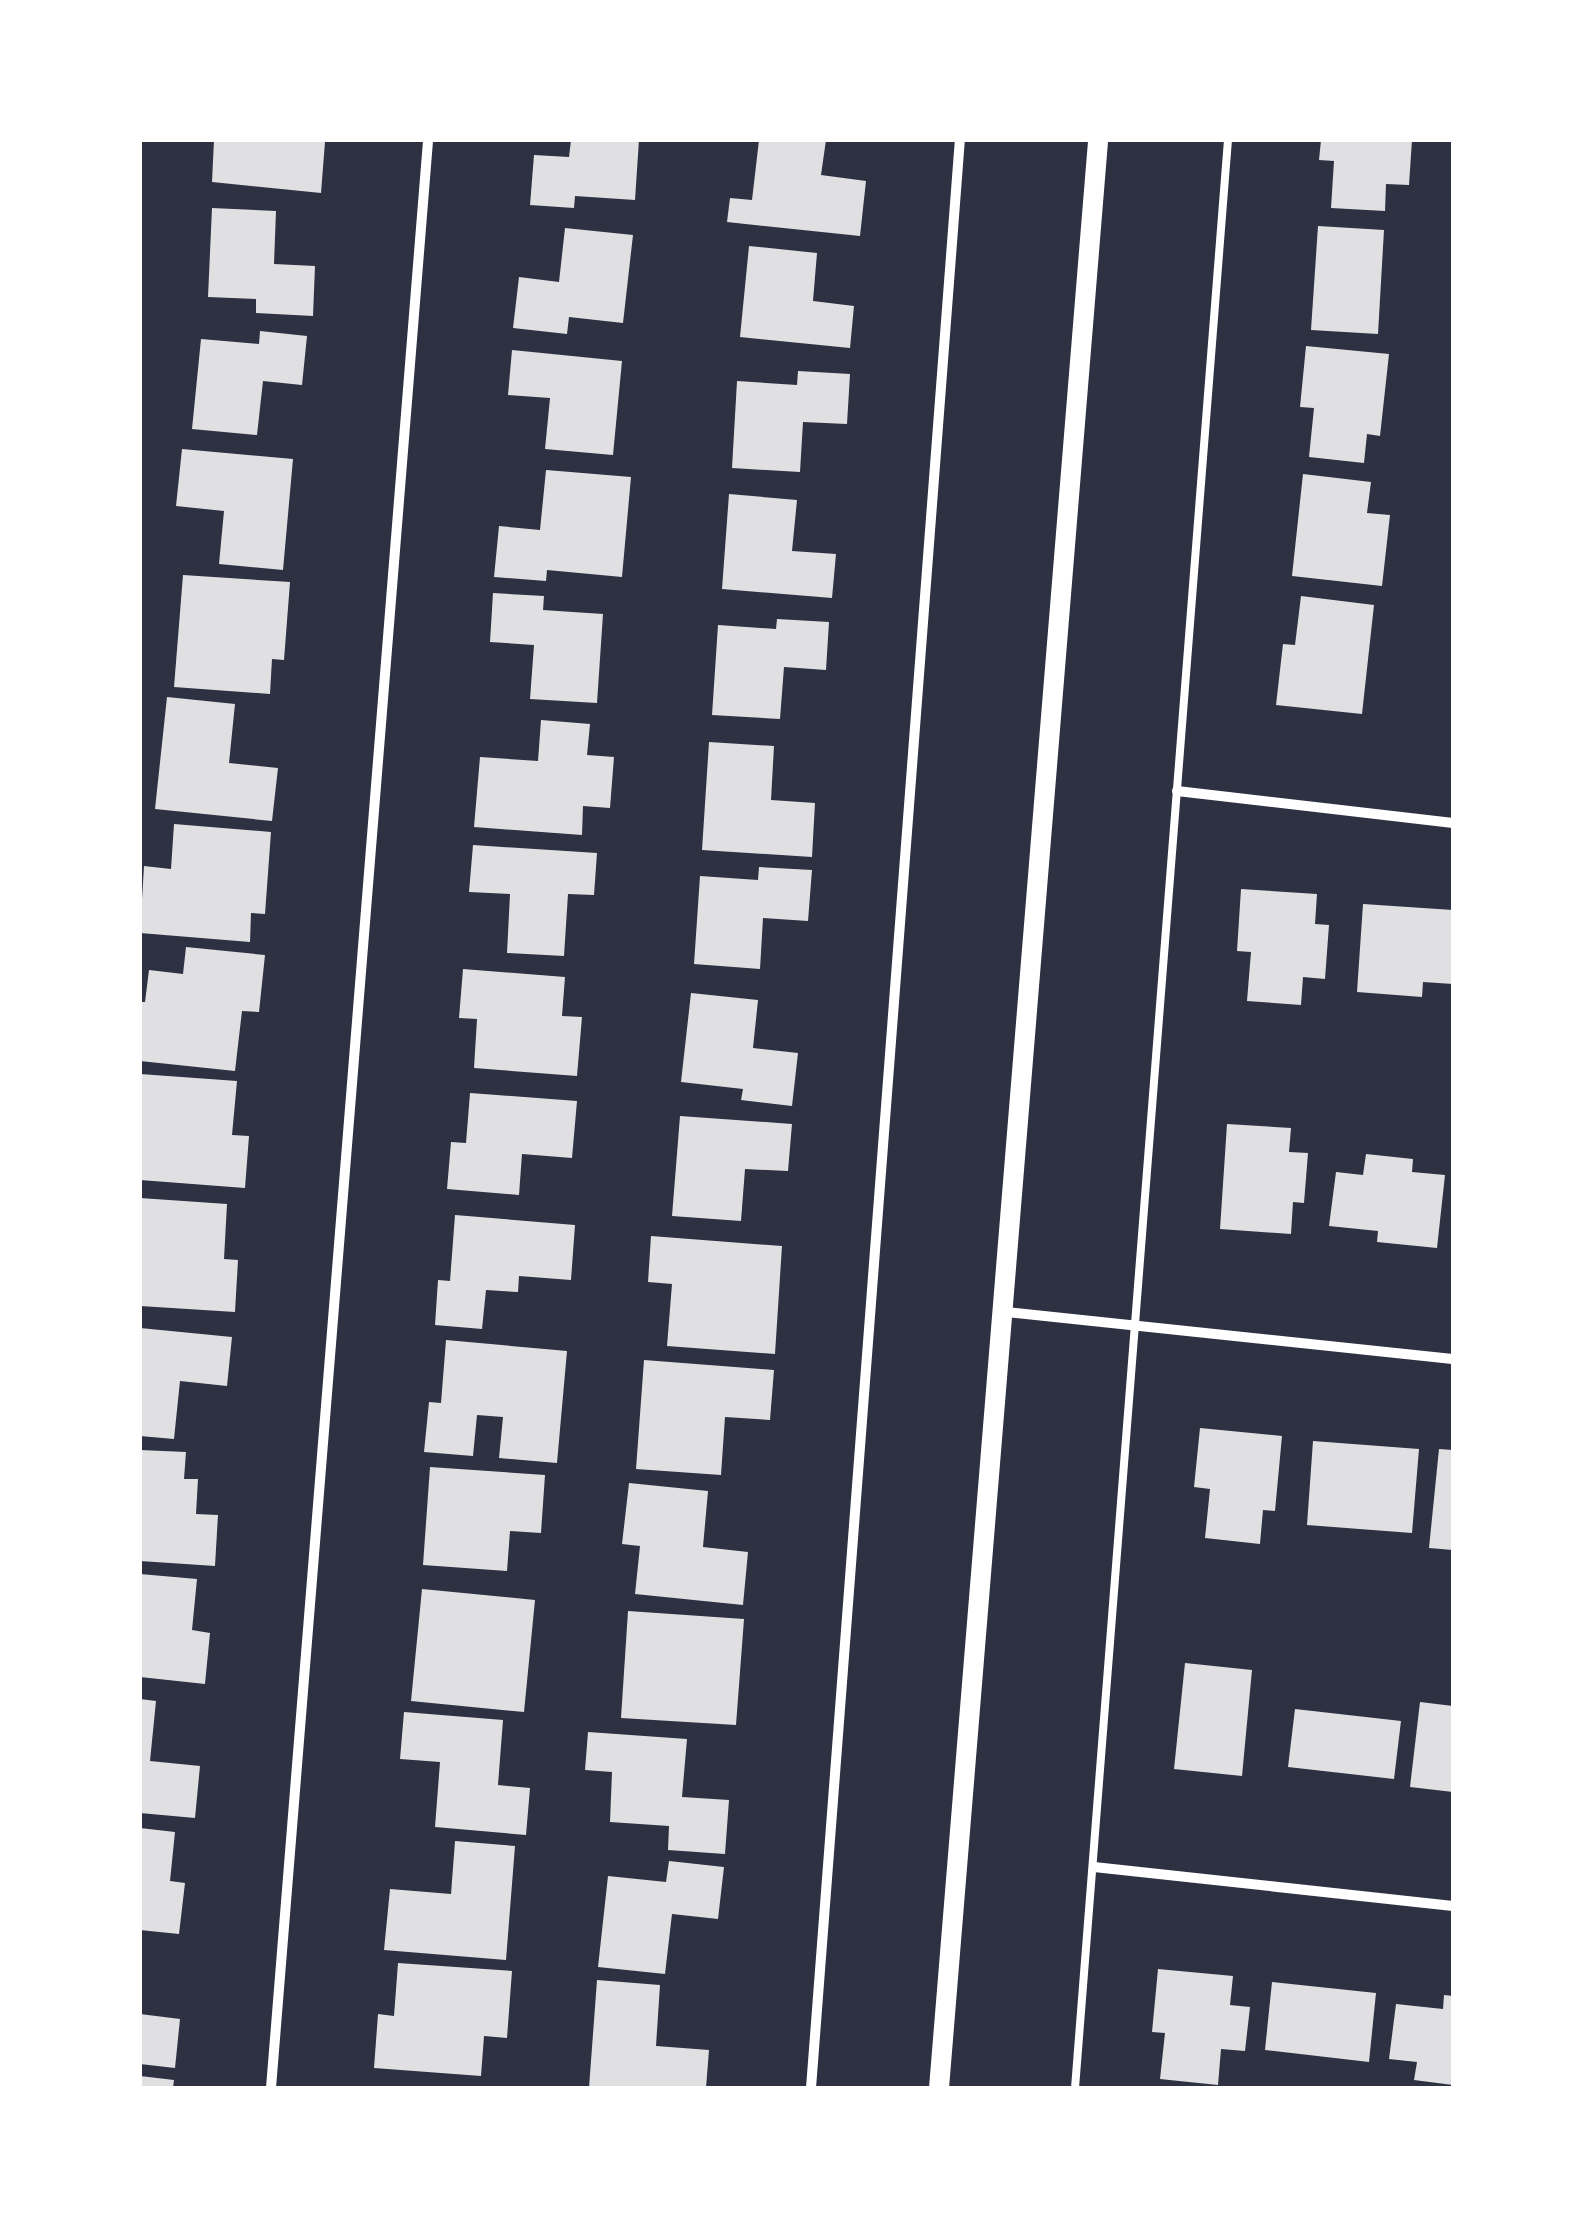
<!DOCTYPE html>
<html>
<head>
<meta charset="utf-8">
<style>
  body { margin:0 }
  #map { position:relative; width:1593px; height:2228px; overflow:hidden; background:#2d3142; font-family:"Archivo Narrow",sans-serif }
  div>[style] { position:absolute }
  .building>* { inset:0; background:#e0e0e3 }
  .service>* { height:8px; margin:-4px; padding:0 4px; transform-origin:4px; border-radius:4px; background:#fff }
  .minor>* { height:10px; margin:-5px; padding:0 5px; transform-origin:5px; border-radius:5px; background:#fff }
  .secondary>* { height:20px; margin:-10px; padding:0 10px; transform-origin:10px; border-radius:10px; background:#fff }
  span { translate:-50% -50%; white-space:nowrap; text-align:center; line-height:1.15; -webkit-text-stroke:10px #fff; paint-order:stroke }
  .frame { position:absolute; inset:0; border:142px solid #fff; pointer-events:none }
</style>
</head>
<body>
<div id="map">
  <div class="building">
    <div style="clip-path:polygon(214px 140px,325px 142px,321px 193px,212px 182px)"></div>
    <div style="clip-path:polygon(571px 140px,639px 140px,635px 200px,575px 196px,574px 208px,530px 205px,534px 155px,569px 157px)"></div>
    <div style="clip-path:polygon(759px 140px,826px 140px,821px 175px,866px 181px,860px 236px,727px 222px,730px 198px,752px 200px)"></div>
    <div style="clip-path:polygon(1321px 140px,1412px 140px,1409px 185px,1386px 184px,1385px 211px,1331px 208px,1334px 161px,1319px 160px)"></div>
    <div style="clip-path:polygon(212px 208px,276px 211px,274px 264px,315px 266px,313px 316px,256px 313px,256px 299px,208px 297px)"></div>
    <div style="clip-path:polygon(1318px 226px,1384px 230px,1378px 334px,1311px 330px)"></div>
    <div style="clip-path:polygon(565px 228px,633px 235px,623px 323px,569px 317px,567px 334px,513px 328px,519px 277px,559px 282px)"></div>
    <div style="clip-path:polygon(749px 246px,817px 253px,813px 301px,854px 306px,850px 348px,740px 337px)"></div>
    <div style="clip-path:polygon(260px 331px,307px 336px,302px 385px,263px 381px,257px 435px,192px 429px,201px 339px,259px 344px)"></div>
    <div style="clip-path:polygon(1306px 346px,1389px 354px,1380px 436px,1367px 434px,1364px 463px,1309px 457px,1314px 408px,1300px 407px)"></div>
    <div style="clip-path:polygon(512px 350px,622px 361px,613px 455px,545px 449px,550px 398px,508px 395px)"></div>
    <div style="clip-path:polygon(798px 371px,850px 374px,847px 424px,803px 422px,800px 472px,732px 468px,737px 381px,797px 385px)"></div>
    <div style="clip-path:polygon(182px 449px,293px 459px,283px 570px,219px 564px,224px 511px,176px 506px)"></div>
    <div style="clip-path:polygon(546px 470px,631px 477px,622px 577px,547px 570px,546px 581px,494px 577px,499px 526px,540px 530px)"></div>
    <div style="clip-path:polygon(1303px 474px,1371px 482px,1367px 513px,1390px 515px,1382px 586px,1292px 576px)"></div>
    <div style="clip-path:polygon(729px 494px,797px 500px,792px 551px,836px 554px,832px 598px,722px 589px)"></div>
    <div style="clip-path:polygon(183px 575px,290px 582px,284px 660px,272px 659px,270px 694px,174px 687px)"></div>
    <div style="clip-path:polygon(493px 593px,544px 596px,543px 610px,603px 614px,597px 703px,530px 699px,534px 645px,490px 642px)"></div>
    <div style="clip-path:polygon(1301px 596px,1374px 605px,1362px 714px,1276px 705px,1283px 644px,1295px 645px)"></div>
    <div style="clip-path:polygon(777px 619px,829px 622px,826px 670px,784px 667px,780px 719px,712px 715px,718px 625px,776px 629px)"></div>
    <div style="clip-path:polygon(167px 697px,235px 704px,229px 763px,278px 768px,272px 821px,155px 809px)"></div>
    <div style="clip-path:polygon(541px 720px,590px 724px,587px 755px,614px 757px,610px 808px,583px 806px,582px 835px,474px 827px,480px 757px,538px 761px)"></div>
    <div style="clip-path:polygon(709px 742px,774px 746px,771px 800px,815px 803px,812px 857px,702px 850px)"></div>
    <div style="clip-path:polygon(174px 824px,271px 832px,265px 914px,251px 913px,250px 942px,140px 933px,144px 866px,171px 869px)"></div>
    <div style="clip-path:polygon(473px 845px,597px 853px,594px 895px,568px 894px,564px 956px,507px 953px,510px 894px,469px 892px)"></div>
    <div style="clip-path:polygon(759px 867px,812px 870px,808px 921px,763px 918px,760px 969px,694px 964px,700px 876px,758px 880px)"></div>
    <div style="clip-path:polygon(1241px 889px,1317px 894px,1315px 924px,1329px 925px,1325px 979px,1303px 977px,1301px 1005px,1247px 1001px,1251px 952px,1237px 951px)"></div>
    <div style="clip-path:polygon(1363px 904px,1453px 910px,1453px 984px,1423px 982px,1422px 997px,1357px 992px)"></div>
    <div style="clip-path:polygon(186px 947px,265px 955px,259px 1012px,242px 1011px,235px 1071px,140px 1061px,140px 1002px,145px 1002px,149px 970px,183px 974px)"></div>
    <div style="clip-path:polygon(463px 969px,565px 977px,562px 1016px,582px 1017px,577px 1076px,474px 1068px,477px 1019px,459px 1018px)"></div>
    <div style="clip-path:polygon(691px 993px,758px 1000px,753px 1048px,798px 1053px,792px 1106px,741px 1100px,743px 1089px,681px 1082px)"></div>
    <div style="clip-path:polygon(140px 1074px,237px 1081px,232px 1135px,249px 1136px,245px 1188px,140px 1180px)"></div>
    <div style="clip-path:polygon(470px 1093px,577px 1101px,572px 1158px,522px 1154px,519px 1195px,447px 1189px,451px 1142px,466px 1143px)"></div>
    <div style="clip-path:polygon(680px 1116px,792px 1124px,788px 1171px,745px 1169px,741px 1221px,672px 1216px)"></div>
    <div style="clip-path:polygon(1227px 1124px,1291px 1128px,1289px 1152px,1308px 1153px,1304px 1203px,1293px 1202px,1291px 1234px,1220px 1229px)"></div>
    <div style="clip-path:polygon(1366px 1154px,1413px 1159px,1412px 1172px,1445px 1175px,1437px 1248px,1377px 1242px,1378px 1231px,1329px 1226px,1336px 1172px,1363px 1175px)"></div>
    <div style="clip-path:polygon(140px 1198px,227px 1204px,224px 1259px,238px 1260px,235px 1312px,140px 1306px)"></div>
    <div style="clip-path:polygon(455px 1215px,575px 1225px,571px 1280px,519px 1276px,518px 1292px,486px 1290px,482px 1329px,435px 1325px,438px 1280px,450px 1281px)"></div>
    <div style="clip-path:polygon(651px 1236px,782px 1246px,775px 1354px,667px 1346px,672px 1284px,648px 1282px)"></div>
    <div style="clip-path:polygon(140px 1328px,232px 1337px,227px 1386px,180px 1381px,174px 1439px,140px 1436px)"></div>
    <div style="clip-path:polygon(446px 1340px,567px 1351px,557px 1463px,499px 1458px,503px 1417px,477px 1415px,473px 1456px,424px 1452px,429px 1402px,441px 1403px)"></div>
    <div style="clip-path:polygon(644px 1360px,774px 1370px,770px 1420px,725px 1417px,721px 1475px,636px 1469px)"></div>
    <div style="clip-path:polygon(1200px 1428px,1282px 1436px,1275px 1511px,1263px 1510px,1260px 1544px,1205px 1538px,1210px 1489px,1194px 1487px)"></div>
    <div style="clip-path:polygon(1313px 1441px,1419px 1449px,1412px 1533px,1307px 1525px)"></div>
    <div style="clip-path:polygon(1439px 1449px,1453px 1450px,1453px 1550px,1429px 1548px)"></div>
    <div style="clip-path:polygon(140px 1450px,186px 1452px,184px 1479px,198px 1479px,196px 1514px,218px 1515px,215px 1566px,140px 1561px)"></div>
    <div style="clip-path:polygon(430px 1467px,545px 1475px,541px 1533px,510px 1531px,507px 1571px,423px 1565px)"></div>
    <div style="clip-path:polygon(629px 1483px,708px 1491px,703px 1547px,748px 1552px,743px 1605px,635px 1594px,640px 1546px,622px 1544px)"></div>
    <div style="clip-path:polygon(140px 1574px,197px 1579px,192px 1630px,210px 1633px,205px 1684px,140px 1677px)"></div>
    <div style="clip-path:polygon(422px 1589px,535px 1600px,524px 1712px,411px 1701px)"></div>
    <div style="clip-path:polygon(628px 1611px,744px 1619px,736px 1725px,621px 1718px)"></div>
    <div style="clip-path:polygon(1185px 1663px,1252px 1670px,1242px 1776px,1174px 1769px)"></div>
    <div style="clip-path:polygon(140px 1699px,156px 1701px,150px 1761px,200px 1766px,195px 1818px,140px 1813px)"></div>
    <div style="clip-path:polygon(1420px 1702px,1453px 1706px,1453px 1792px,1410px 1787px)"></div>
    <div style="clip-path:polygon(1295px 1709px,1401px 1721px,1394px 1779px,1288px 1767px)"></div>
    <div style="clip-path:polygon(404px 1712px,503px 1720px,498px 1785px,530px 1788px,526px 1835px,435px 1827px,440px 1762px,400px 1759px)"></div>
    <div style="clip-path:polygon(588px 1732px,687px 1739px,682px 1797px,729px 1800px,725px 1854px,668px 1850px,669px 1826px,610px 1822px,612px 1772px,585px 1770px)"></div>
    <div style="clip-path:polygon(140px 1828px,175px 1832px,170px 1881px,185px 1883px,179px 1934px,140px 1930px)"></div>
    <div style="clip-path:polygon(455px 1841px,515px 1846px,506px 1960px,384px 1950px,390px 1889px,451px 1894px)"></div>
    <div style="clip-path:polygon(669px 1861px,724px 1867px,718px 1919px,672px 1914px,665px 1974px,598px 1967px,608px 1876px,666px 1882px)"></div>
    <div style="clip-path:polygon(398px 1963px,512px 1971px,507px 2038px,484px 2036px,481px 2076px,374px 2068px,378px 2014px,394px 2016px)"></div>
    <div style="clip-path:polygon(1158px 1969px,1233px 1976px,1230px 2005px,1250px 2007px,1245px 2051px,1221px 2049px,1218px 2085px,1160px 2079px,1165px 2033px,1152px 2032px)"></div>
    <div style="clip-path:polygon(597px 1980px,660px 1985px,656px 2046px,709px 2050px,706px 2088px,589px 2088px)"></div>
    <div style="clip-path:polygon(1272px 1982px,1376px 1993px,1369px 2062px,1265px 2050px)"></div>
    <div style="clip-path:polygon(1444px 1995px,1453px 1996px,1453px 2085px,1414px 2080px,1417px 2062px,1389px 2059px,1396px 2004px,1443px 2009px)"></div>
    <div style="clip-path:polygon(140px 2014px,180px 2019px,175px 2068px,140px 2064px)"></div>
    <div style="clip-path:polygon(140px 2076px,174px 2080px,173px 2088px,140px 2088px)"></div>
  </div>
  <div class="service">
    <div style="left:1075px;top:2088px;width:1954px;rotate:-85.51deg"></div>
  </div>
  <div class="minor">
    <div style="left:1177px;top:791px;width:278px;rotate:6.6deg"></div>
    <div style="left:1006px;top:1312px;width:449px;rotate:6deg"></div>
    <div style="left:1094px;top:1867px;width:361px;rotate:6.2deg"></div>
    <div style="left:271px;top:2088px;width:1954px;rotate:-85.39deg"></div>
    <div style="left:811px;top:2088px;width:1954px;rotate:-85.63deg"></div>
  </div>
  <div class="secondary">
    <div style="left:939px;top:2088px;width:1954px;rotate:-85.33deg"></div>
  </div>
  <div class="frame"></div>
</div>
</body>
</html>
